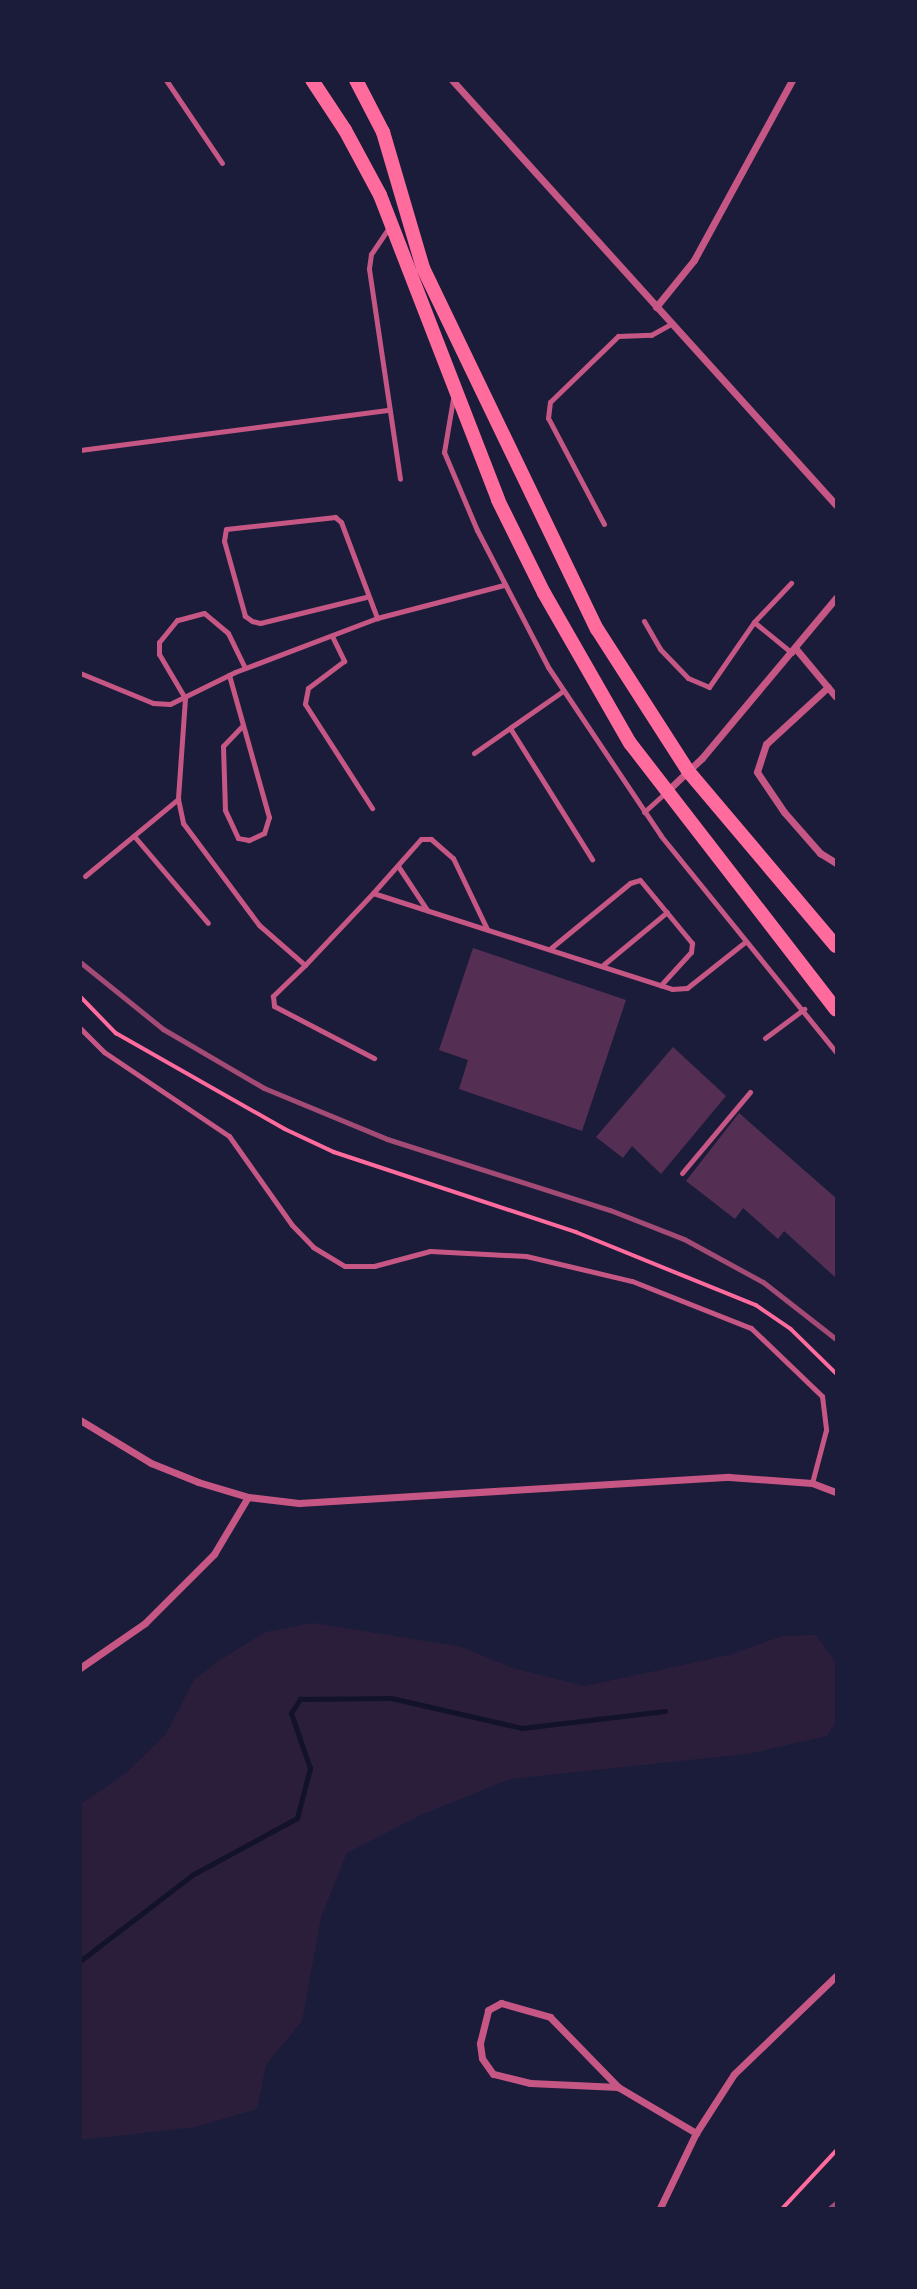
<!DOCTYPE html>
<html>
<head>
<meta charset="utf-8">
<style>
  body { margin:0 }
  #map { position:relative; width:917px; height:2289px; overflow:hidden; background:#1b1b3a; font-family:"Titillium Web",sans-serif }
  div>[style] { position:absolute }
  .green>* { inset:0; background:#2a1e3b }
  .stream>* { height:5px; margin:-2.5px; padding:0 2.5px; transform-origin:2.5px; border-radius:2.5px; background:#12122b }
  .building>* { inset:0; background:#542f53 }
  .path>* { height:3.5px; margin:-1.75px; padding:0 1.75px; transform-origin:1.75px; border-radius:1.75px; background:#ff6b9d }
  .service>* { height:5px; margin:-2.5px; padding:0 2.5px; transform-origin:2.5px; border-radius:2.5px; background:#c65784 }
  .minor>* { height:7px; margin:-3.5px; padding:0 3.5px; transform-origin:3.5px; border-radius:3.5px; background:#c65784 }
  .secondary>* { height:14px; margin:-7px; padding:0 7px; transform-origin:7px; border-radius:7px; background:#ff6b9d }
  .rail>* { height:5px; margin:-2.5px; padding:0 2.5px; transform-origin:2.5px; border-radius:2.5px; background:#a44b75 }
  span { translate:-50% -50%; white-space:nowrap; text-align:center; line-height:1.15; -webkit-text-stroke:7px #1b1b3a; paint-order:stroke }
  .frame { position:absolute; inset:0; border:82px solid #1b1b3a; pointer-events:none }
</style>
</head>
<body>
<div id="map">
  <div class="green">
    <div style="clip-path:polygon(314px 1623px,462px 1647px,513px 1668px,585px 1686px,729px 1655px,782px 1636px,816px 1635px,836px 1663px,836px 1722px,827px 1736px,747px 1754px,510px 1779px,423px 1814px,347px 1853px,321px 1918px,302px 2021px,266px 2065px,257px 2109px,196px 2127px,81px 2140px,81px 1804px,126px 1773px,166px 1734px,194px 1680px,217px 1662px,265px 1632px)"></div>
  </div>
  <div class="stream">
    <div style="left:80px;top:1961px;width:141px;rotate:-37.5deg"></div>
    <div style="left:192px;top:1875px;width:119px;rotate:-28.5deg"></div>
    <div style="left:297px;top:1818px;width:52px;rotate:-75.4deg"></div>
    <div style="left:310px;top:1768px;width:58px;rotate:-109.1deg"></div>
    <div style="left:291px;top:1713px;width:17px;rotate:-57deg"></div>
    <div style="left:300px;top:1699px;width:91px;rotate:-0.6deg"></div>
    <div style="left:391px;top:1698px;width:134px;rotate:12.9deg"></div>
    <div style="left:522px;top:1728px;width:144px;rotate:-6.8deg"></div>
  </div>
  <div class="building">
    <div style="clip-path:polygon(473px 948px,626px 1000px,582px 1131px,459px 1089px,468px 1060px,439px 1050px)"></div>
    <div style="clip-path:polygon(673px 1047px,726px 1096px,661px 1174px,632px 1146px,623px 1158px,596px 1137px)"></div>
    <div style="clip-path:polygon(739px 1113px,836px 1198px,836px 1278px,784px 1231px,778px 1239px,743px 1208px,735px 1219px,686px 1181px)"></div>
  </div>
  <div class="path">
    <div style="left:80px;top:996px;width:52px;rotate:45.8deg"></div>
    <div style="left:116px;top:1033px;width:194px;rotate:29.6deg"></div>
    <div style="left:285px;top:1129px;width:54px;rotate:25.1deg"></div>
    <div style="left:334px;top:1152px;width:255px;rotate:18.3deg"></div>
    <div style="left:576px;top:1232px;width:194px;rotate:22.1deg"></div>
    <div style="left:756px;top:1305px;width:42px;rotate:34.4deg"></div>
    <div style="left:791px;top:1329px;width:63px;rotate:44.4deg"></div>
    <div style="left:783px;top:2208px;width:78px;rotate:-47.1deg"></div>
  </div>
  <div class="service">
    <div style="left:166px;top:80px;width:100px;rotate:56deg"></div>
    <div style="left:390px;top:226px;width:34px;rotate:124deg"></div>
    <div style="left:371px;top:254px;width:15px;rotate:98deg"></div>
    <div style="left:369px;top:269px;width:212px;rotate:81.6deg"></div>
    <div style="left:454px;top:393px;width:60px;rotate:99.6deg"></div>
    <div style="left:444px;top:452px;width:85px;rotate:67.1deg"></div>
    <div style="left:477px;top:530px;width:154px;rotate:62.6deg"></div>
    <div style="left:548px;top:667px;width:203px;rotate:56.2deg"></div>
    <div style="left:661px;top:836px;width:278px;rotate:51deg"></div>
    <div style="left:80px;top:450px;width:312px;rotate:-7.4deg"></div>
    <div style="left:604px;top:524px;width:120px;rotate:-117.8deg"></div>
    <div style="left:548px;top:418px;width:16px;rotate:-83deg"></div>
    <div style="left:550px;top:402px;width:95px;rotate:-44.1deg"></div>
    <div style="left:618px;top:336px;width:33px;rotate:-2deg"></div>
    <div style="left:651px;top:335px;width:23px;rotate:-29deg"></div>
    <div style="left:366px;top:597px;width:109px;rotate:166.2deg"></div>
    <div style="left:260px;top:623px;width:8px;rotate:-166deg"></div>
    <div style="left:252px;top:621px;width:9px;rotate:-144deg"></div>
    <div style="left:245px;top:616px;width:78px;rotate:-105.6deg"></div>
    <div style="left:224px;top:541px;width:12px;rotate:-81deg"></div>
    <div style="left:226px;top:529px;width:110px;rotate:-6.3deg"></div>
    <div style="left:335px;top:517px;width:8px;rotate:40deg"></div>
    <div style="left:341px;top:522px;width:103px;rotate:69.4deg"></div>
    <div style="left:644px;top:621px;width:32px;rotate:60deg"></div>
    <div style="left:660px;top:649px;width:40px;rotate:46deg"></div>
    <div style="left:688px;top:678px;width:23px;rotate:23deg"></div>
    <div style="left:709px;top:687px;width:79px;rotate:-55.3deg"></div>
    <div style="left:754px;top:622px;width:54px;rotate:-46.5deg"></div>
    <div style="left:754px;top:622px;width:49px;rotate:39.2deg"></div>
    <div style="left:332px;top:636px;width:28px;rotate:64deg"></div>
    <div style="left:344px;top:661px;width:45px;rotate:143.1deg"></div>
    <div style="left:308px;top:688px;width:16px;rotate:101deg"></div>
    <div style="left:305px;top:704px;width:124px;rotate:57.2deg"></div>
    <div style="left:245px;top:668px;width:39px;rotate:-116deg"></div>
    <div style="left:228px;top:633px;width:31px;rotate:-140deg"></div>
    <div style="left:204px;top:613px;width:28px;rotate:165deg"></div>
    <div style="left:177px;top:620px;width:28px;rotate:129deg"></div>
    <div style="left:159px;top:642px;width:12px;rotate:90deg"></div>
    <div style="left:159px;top:654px;width:51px;rotate:59.4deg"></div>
    <div style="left:185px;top:698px;width:101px;rotate:94deg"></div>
    <div style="left:178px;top:799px;width:25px;rotate:78deg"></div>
    <div style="left:183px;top:823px;width:127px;rotate:53.3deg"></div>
    <div style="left:259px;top:925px;width:61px;rotate:41deg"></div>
    <div style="left:305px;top:965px;width:99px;rotate:-46.6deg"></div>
    <div style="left:373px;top:893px;width:314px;rotate:17.8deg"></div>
    <div style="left:672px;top:989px;width:15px;rotate:-4deg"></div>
    <div style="left:687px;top:988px;width:74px;rotate:-38.4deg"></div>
    <div style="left:80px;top:673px;width:79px;rotate:22.3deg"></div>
    <div style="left:153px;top:703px;width:17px;rotate:3deg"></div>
    <div style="left:170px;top:704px;width:72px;rotate:-26.2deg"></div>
    <div style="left:235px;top:672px;width:152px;rotate:-20.8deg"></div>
    <div style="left:377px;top:618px;width:131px;rotate:-14.6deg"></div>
    <div style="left:229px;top:675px;width:148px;rotate:74.3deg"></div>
    <div style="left:269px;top:817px;width:17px;rotate:107deg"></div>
    <div style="left:264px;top:833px;width:17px;rotate:155deg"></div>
    <div style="left:249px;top:840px;width:11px;rotate:-170deg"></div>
    <div style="left:238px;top:838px;width:31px;rotate:-115deg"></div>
    <div style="left:225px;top:810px;width:64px;rotate:-91.8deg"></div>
    <div style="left:223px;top:746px;width:28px;rotate:-46deg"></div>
    <div style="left:510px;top:728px;width:155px;rotate:58deg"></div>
    <div style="left:474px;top:753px;width:108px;rotate:-34.9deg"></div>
    <div style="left:644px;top:812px;width:28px;rotate:-42deg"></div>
    <div style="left:134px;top:836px;width:114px;rotate:49.6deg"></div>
    <div style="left:398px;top:866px;width:53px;rotate:56.6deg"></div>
    <div style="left:85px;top:876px;width:121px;rotate:-39.6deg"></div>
    <div style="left:373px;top:893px;width:72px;rotate:-48.4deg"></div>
    <div style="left:421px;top:839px;width:10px"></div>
    <div style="left:431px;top:839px;width:29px;rotate:41deg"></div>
    <div style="left:453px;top:858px;width:79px;rotate:64.4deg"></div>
    <div style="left:551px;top:948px;width:102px;rotate:-39.4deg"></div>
    <div style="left:630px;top:883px;width:10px;rotate:-17deg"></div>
    <div style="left:640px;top:880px;width:82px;rotate:50.5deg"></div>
    <div style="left:692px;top:943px;width:9px;rotate:96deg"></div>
    <div style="left:691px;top:952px;width:45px;rotate:132.3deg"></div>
    <div style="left:305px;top:965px;width:45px;rotate:135.9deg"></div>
    <div style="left:273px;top:996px;width:10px;rotate:84deg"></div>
    <div style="left:274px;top:1006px;width:113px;rotate:27.5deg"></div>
    <div style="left:603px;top:965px;width:83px;rotate:-39.6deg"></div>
    <div style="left:80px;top:1028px;width:34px;rotate:45deg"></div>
    <div style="left:104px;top:1052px;width:151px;rotate:33.9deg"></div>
    <div style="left:229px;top:1136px;width:109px;rotate:54.7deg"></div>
    <div style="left:292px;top:1225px;width:30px;rotate:46deg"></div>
    <div style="left:313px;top:1247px;width:37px;rotate:31deg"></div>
    <div style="left:345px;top:1266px;width:29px"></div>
    <div style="left:374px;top:1266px;width:58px;rotate:-15deg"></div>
    <div style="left:430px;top:1251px;width:96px;rotate:3deg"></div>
    <div style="left:526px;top:1256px;width:109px;rotate:13.3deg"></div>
    <div style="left:632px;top:1281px;width:128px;rotate:21.6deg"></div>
    <div style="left:751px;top:1328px;width:98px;rotate:43.8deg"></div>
    <div style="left:822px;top:1396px;width:34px;rotate:83deg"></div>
    <div style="left:826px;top:1430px;width:55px;rotate:104.8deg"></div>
    <div style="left:765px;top:1038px;width:49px;rotate:-36.6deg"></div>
    <div style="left:682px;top:1173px;width:106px;rotate:-50deg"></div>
  </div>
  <div class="minor">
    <div style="left:452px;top:80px;width:573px;rotate:47.9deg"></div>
    <div style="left:656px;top:307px;width:60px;rotate:-51deg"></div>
    <div style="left:694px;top:260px;width:205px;rotate:-61.4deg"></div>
    <div style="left:796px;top:649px;width:62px;rotate:50.2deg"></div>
    <div style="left:828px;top:687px;width:84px;rotate:137.4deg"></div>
    <div style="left:766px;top:744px;width:29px;rotate:108deg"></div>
    <div style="left:757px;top:772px;width:48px;rotate:56deg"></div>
    <div style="left:784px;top:812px;width:55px;rotate:48.7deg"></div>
    <div style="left:820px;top:853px;width:19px;rotate:32deg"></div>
    <div style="left:667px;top:791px;width:48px;rotate:-43.3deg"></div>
    <div style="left:702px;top:758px;width:209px;rotate:-50.1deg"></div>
    <div style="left:80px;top:1420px;width:83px;rotate:31.2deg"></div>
    <div style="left:151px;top:1463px;width:51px;rotate:22deg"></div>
    <div style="left:198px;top:1482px;width:52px;rotate:16.7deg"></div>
    <div style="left:248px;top:1497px;width:51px;rotate:6.7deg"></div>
    <div style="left:299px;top:1503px;width:431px;rotate:-3.5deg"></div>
    <div style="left:729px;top:1477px;width:83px;rotate:4.1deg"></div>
    <div style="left:812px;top:1483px;width:26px;rotate:21deg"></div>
    <div style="left:80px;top:1668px;width:79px;rotate:-34.7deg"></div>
    <div style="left:145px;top:1623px;width:98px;rotate:-45deg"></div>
    <div style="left:214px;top:1554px;width:66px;rotate:-59.2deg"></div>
    <div style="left:618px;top:2087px;width:88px;rotate:-177.4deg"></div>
    <div style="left:530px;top:2083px;width:38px;rotate:-166deg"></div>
    <div style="left:493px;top:2074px;width:19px;rotate:-125deg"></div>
    <div style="left:482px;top:2058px;width:15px;rotate:-98deg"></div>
    <div style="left:480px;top:2043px;width:34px;rotate:-76deg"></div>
    <div style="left:488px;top:2010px;width:15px;rotate:-28deg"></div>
    <div style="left:501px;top:2003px;width:51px;rotate:15.9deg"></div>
    <div style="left:550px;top:2017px;width:98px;rotate:45.8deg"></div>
    <div style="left:618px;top:2087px;width:91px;rotate:30.5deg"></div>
    <div style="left:660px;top:2208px;width:83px;rotate:-64.4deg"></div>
    <div style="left:696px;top:2133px;width:70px;rotate:-57.2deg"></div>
    <div style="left:734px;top:2074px;width:141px;rotate:-43.9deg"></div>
  </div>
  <div class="secondary">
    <div style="left:312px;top:80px;width:60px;rotate:56.6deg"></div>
    <div style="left:345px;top:130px;width:74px;rotate:61.7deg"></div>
    <div style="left:380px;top:195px;width:327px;rotate:68.8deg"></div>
    <div style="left:498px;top:500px;width:104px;rotate:63.7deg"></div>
    <div style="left:544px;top:593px;width:173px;rotate:60.2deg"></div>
    <div style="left:630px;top:743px;width:337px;rotate:52.3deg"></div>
    <div style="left:356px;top:80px;width:59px;rotate:62.6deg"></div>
    <div style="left:383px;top:132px;width:142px;rotate:73.6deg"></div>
    <div style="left:423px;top:268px;width:401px;rotate:64.3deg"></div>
    <div style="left:597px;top:629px;width:169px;rotate:57.3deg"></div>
    <div style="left:688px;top:771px;width:229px;rotate:49.8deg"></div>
  </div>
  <div class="rail">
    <div style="left:80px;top:962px;width:107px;rotate:38.9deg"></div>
    <div style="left:163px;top:1029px;width:117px;rotate:30.3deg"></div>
    <div style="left:264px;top:1088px;width:133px;rotate:22.5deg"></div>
    <div style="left:387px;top:1139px;width:234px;rotate:17.7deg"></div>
    <div style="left:610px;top:1210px;width:79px;rotate:21.4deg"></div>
    <div style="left:684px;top:1239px;width:90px;rotate:28.6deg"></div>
    <div style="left:763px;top:1282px;width:93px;rotate:38deg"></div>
    <div style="left:830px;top:2208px;width:8px;rotate:-40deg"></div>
  </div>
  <div class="frame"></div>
</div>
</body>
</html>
